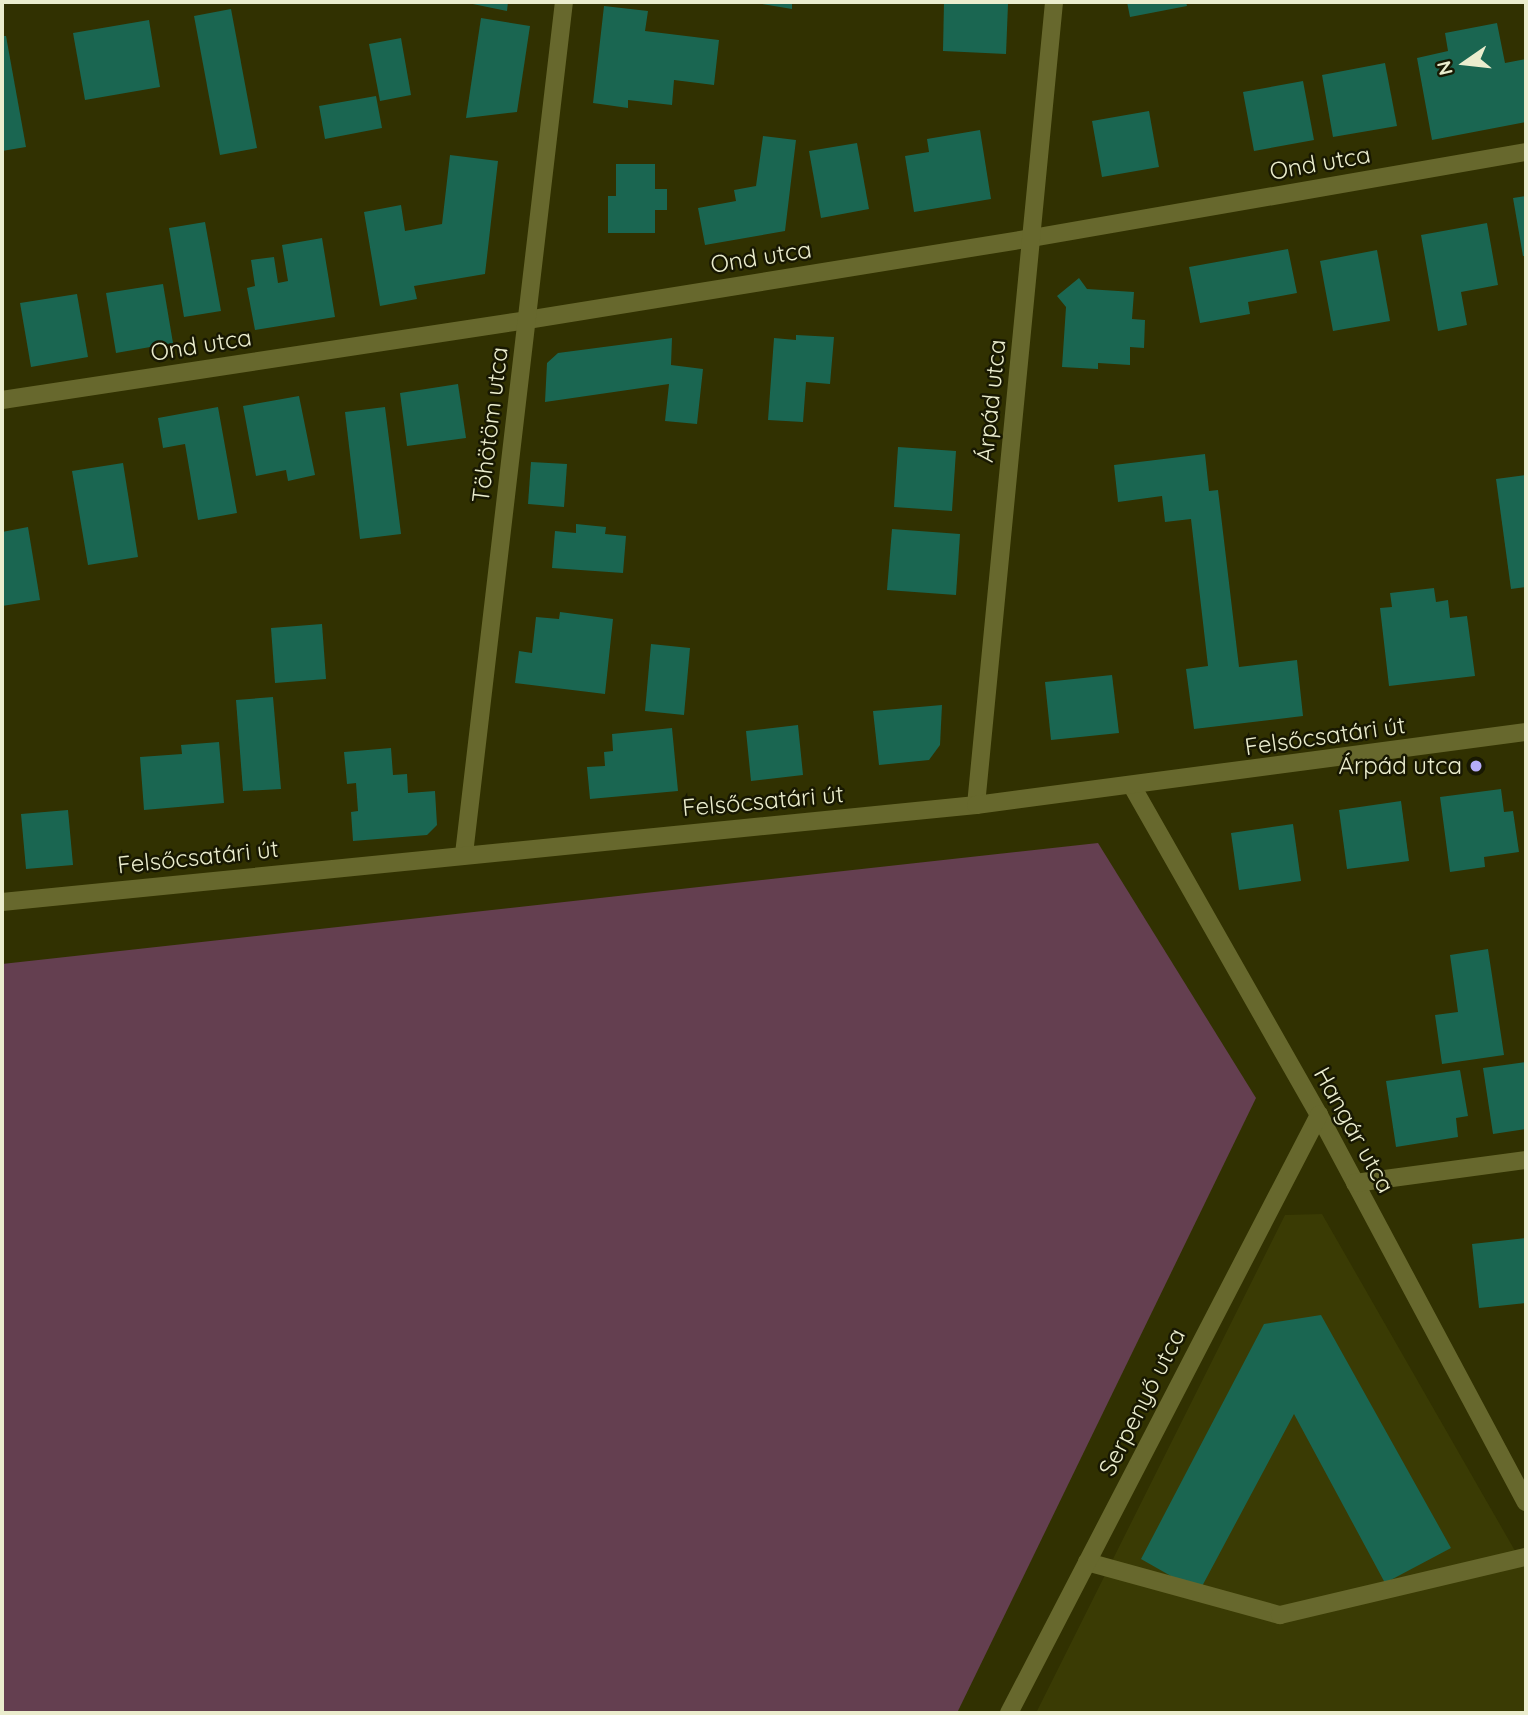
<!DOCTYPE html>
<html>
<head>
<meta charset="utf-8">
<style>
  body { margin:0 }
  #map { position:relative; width:1528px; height:1715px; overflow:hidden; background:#313101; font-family:Quicksand,sans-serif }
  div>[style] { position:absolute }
  .built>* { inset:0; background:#3a3b04 }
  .green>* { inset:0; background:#643f50 }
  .building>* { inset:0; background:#1a6651 }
  .minor>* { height:18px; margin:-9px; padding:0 9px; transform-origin:9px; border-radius:9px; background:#67682d }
  .dots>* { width:19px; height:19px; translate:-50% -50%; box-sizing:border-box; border:4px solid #181802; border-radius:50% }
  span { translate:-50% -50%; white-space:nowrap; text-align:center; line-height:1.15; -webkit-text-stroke:5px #181802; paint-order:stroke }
  .street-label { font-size:24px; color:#ebedce }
  .poi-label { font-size:24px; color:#ebedce }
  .right { translate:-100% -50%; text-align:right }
  .frame { position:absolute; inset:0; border:4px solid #ebedce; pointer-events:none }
  .north { position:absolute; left:1430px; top:28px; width:70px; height:70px; -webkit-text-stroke:5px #181802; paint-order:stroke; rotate:256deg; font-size:19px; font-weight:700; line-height:28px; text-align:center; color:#ebedce }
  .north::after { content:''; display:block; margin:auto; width:24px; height:32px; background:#ebedce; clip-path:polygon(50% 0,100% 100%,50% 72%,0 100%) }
</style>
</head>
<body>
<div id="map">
  <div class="built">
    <div style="clip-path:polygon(1322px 1214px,1526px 1570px,1526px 1713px,1036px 1713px,1285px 1215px)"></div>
  </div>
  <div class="green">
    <div style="clip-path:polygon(1098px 843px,1256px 1098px,957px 1713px,2px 1713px,2px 964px)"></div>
  </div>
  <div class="building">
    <div style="clip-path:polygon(463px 2px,508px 2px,507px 11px)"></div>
    <div style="clip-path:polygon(751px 2px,792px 2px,792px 9px)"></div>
    <div style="clip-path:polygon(944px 2px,1008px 4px,1006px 54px,943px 51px)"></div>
    <div style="clip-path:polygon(1127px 2px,1186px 2px,1187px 6px,1130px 17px)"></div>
    <div style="clip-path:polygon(604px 6px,648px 11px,645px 31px,719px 40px,714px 85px,674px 80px,672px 105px,628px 100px,628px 108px,593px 103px)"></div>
    <div style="clip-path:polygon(231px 9px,257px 148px,220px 155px,194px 16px)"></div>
    <div style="clip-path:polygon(481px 18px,530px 26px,517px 112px,466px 118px)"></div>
    <div style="clip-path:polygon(149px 20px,160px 87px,85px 100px,73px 33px)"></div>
    <div style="clip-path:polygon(1497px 23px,1505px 63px,1526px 59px,1526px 122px,1432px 140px,1417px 58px,1448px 51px,1445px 33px)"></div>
    <div style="clip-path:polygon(2px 36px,6px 36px,26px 147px,2px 151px)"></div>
    <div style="clip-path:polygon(401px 38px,411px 95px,380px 101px,369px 44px)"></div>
    <div style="clip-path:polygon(1385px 63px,1397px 126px,1333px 137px,1322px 75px)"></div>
    <div style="clip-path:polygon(1303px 81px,1314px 140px,1254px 151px,1243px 92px)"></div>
    <div style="clip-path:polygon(376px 96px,382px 128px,325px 139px,319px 106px)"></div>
    <div style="clip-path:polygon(1149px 111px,1159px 167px,1102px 177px,1092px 121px)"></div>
    <div style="clip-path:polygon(980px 130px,991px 199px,914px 212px,905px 156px,929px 152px,927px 139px)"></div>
    <div style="clip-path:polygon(763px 136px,796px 140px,785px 231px,705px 245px,698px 208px,736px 201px,734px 190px,756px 186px)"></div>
    <div style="clip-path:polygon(857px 143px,869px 209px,821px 218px,809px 151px)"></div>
    <div style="clip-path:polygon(450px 155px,498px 161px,485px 274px,414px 286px,417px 299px,380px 306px,364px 212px,401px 205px,405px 231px,442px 224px)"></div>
    <div style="clip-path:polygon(616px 164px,655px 164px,655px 189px,667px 189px,667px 210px,655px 210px,655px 233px,608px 233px,608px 196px,616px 196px)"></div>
    <div style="clip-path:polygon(1526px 196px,1526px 256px,1523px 256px,1513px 198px)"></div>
    <div style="clip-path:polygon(205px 222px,221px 311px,184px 317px,169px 228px)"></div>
    <div style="clip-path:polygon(1487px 223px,1498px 285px,1461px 292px,1467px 325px,1438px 331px,1421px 235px)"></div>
    <div style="clip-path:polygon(322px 238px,335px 317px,255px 330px,247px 288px,255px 286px,251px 260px,274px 257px,278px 283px,288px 281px,282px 245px)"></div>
    <div style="clip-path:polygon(1288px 249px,1297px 293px,1248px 302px,1250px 314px,1200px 323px,1189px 267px)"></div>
    <div style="clip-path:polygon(1377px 250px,1390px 321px,1333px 331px,1320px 261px)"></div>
    <div style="clip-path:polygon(1079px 278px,1087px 289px,1134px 292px,1132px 319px,1145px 320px,1144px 348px,1130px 347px,1130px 365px,1098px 363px,1098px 369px,1062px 367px,1066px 307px,1057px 296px)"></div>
    <div style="clip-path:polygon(163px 284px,173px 343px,116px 353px,106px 293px)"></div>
    <div style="clip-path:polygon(77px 294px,88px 357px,31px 367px,20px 303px)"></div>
    <div style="clip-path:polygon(796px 335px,834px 337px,830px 384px,806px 382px,803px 422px,768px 420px,774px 338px,796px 340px)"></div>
    <div style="clip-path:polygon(672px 338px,671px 365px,703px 369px,697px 424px,665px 421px,669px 384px,545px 402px,547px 363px,558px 353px)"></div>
    <div style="clip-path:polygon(458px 384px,466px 438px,407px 446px,400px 393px)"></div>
    <div style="clip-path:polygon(299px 396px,315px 475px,288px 481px,286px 470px,256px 476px,243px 406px)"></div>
    <div style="clip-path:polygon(218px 407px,237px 513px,198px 520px,185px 444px,163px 448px,158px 418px)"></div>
    <div style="clip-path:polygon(385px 407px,401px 534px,360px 539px,345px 412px)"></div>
    <div style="clip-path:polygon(898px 447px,956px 451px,952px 511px,894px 507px)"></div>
    <div style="clip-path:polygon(1205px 454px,1209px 491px,1218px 490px,1239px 667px,1297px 660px,1303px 716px,1194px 729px,1186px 669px,1208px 666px,1191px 519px,1165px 522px,1162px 496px,1118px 502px,1114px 465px)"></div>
    <div style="clip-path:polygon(531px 462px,567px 464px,564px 507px,528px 504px)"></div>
    <div style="clip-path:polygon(123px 463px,138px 557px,88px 565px,72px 471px)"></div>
    <div style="clip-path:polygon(1526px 475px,1526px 587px,1511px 589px,1496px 479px)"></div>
    <div style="clip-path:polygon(576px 524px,606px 527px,605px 534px,626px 536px,623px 573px,552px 568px,555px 531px,576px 533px)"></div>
    <div style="clip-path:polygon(28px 527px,40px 600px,2px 606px,2px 532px)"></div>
    <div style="clip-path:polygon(892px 529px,960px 534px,956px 595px,887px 590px)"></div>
    <div style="clip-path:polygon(1434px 588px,1436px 602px,1448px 600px,1450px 618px,1467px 616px,1475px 676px,1389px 686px,1380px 608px,1392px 607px,1390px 593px)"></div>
    <div style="clip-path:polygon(560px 612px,613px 619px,605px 694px,515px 683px,519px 651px,532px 653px,536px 617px,559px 619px)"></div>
    <div style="clip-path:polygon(322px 624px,326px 679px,275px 683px,271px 628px)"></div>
    <div style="clip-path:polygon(651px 644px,690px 648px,684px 715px,645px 711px)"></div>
    <div style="clip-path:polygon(1112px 675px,1119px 733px,1051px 740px,1045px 682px)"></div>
    <div style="clip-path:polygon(273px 697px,281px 789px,243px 791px,236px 700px)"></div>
    <div style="clip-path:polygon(942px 705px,940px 745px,929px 760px,879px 765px,873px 711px)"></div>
    <div style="clip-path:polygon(798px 725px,803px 775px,751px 781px,746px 731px)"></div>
    <div style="clip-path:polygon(672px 728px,678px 791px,590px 799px,587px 767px,605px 766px,604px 752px,613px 751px,612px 734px)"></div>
    <div style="clip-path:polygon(219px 742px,224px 803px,144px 810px,140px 757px,182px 754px,181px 745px)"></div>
    <div style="clip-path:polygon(391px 748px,393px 775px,407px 774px,408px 793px,435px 791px,437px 825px,427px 835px,353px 841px,351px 812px,358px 811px,356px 783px,347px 784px,344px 752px)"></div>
    <div style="clip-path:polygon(1501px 789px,1504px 812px,1513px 811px,1519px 852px,1484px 857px,1485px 867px,1450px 872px,1440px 797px)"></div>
    <div style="clip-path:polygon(1401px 801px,1409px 861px,1347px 869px,1339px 810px)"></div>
    <div style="clip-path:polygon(68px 810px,73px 865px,26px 869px,21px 814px)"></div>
    <div style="clip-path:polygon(1293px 824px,1301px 881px,1239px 890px,1231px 833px)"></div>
    <div style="clip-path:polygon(1488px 949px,1504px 1055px,1442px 1064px,1435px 1015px,1458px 1012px,1450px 955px)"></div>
    <div style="clip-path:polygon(1526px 1062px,1526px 1129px,1493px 1134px,1483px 1068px)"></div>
    <div style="clip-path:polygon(1460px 1070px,1468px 1116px,1456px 1118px,1458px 1137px,1396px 1147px,1386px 1081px)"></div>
    <div style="clip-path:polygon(1526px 1238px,1526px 1303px,1479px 1308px,1472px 1244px)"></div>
    <div style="clip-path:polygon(1321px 1315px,1451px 1548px,1385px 1583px,1294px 1414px,1199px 1592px,1141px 1559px,1264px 1324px)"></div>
  </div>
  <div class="minor">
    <div style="left:2px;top:400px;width:531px;rotate:-8.66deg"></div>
    <div style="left:527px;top:320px;width:512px;rotate:-9.22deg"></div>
    <div style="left:1032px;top:238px;width:501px;rotate:-9.88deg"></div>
    <div style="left:1132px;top:786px;width:378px;rotate:60.4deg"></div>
    <div style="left:1319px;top:1115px;width:439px;rotate:61.9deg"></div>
    <div style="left:976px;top:805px;width:807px;rotate:-84.45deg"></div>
    <div style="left:464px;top:854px;width:858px;rotate:-83.31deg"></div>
    <div style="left:2px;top:902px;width:979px;rotate:-5.69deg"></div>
    <div style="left:976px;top:805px;width:555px;rotate:-7.56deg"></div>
    <div style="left:1355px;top:1183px;width:173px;rotate:-7.7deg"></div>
    <div style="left:1087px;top:1562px;width:200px;rotate:15.4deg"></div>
    <div style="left:1280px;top:1615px;width:253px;rotate:-13.3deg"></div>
    <div style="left:1009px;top:1713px;width:674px;rotate:-62.6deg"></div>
  </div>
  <div class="dots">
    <div style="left:1476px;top:766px;background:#b6acf8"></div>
  </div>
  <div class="street-label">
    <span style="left:1320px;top:163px;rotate:-10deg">Ond utca</span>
    <span style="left:761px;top:257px;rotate:-9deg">Ond utca</span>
    <span style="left:201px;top:345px;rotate:-9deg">Ond utca</span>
    <span style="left:991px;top:401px;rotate:-84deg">Árpád utca</span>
    <span style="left:490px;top:425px;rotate:-83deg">Töhötöm utca</span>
    <span style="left:1325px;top:736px;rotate:-8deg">Felsőcsatári út</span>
    <span style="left:763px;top:801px;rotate:-5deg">Felsőcsatári út</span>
    <span style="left:198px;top:857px;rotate:-6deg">Felsőcsatári út</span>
    <span style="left:1354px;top:1130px;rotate:61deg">Hangár utca</span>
    <span style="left:1142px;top:1402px;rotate:-63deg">Serpenyő utca</span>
  </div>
  <div class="poi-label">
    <span class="right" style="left:1462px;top:766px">Árpád utca</span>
  </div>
  <div class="frame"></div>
  <div class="north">N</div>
</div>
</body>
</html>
